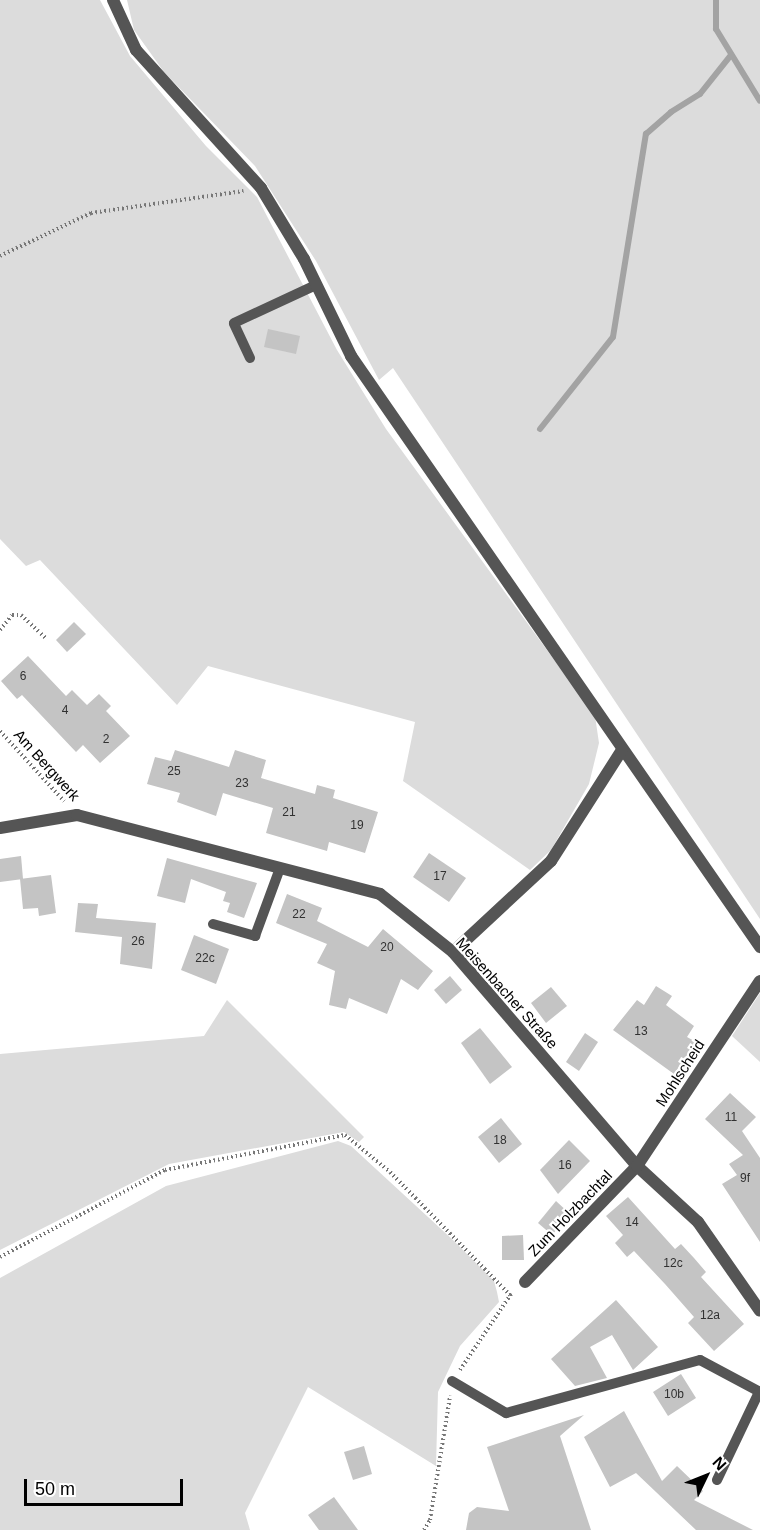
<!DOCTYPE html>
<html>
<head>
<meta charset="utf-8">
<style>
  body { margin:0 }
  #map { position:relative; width:760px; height:1530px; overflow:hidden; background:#fff; font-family:Helvetica,sans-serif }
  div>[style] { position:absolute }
  .green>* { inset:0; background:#dcdcdc }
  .stream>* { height:6px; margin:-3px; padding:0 3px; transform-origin:3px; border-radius:3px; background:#a3a3a3 }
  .building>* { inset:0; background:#c4c4c4 }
  .path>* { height:4px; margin-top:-2px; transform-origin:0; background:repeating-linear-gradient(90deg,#777 0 1.5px,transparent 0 4.5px) }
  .lane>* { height:10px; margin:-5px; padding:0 5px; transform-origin:5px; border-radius:5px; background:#555 }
  .street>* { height:12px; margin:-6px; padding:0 6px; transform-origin:6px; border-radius:6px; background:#555 }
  span { translate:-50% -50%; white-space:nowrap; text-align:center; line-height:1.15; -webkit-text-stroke:4.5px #fff; paint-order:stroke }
  .number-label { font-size:12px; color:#313131 }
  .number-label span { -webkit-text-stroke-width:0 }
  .street-label { font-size:15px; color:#000 }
  .north { position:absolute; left:676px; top:1446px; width:60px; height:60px; -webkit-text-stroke:4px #fff; paint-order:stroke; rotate:47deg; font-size:16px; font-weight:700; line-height:24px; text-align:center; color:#000 }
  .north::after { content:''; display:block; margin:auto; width:21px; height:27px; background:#000; clip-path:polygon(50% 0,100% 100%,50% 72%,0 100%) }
  .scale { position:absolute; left:24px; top:1479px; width:159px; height:27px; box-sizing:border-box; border:3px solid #000; border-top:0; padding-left:8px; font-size:18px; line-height:21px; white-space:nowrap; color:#000; -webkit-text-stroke:4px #fff; paint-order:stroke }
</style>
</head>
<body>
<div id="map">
  <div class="green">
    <div style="clip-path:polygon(0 0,100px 0,130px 56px,206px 146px,257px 197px,337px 350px,386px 429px,595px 716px,599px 743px,589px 784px,551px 850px,530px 870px,403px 781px,415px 722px,208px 666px,177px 705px,40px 560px,26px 566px,0 539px)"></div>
    <div style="clip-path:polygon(127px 0,760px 0,760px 919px,393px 368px,379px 380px,316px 261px,255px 166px,164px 72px,134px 30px)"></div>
    <div style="clip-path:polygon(760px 993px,760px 1062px,732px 1036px)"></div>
    <div style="clip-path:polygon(227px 1000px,364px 1137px,359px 1142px,344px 1132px,169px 1164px,0 1250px,0 1054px,204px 1036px)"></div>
    <div style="clip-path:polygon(338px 1141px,351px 1146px,453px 1240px,494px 1281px,497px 1292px,499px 1302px,460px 1346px,438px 1392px,436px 1466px,308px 1387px,245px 1513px,250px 1530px,0 1530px,0 1278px,166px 1186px)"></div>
  </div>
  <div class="stream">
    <div style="left:716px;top:0;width:29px;rotate:90deg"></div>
    <div style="left:716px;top:29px;width:84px;rotate:58.6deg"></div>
    <div style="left:540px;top:429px;width:117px;rotate:-51.6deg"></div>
    <div style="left:613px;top:337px;width:206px;rotate:-80.8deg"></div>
    <div style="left:646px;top:134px;width:33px;rotate:-41deg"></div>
    <div style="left:671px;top:112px;width:34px;rotate:-32deg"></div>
    <div style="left:700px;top:94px;width:50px;rotate:-51.5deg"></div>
  </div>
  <div class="building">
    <div style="clip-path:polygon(268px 329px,300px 336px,296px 354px,264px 347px)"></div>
    <div style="clip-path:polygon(74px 622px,86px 634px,67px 652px,56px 640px)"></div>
    <div style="clip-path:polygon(28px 656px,66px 696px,72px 690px,87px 705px,99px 694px,111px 706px,106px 711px,130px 736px,100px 763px,83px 745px,76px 752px,22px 695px,17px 699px,1px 681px)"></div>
    <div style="clip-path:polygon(175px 750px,229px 767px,235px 750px,266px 760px,261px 778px,315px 794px,317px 785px,335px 790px,333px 798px,378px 812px,365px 853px,329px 842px,327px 851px,266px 833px,273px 808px,223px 793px,216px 816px,177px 802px,180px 793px,147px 784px,155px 757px,171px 761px)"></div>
    <div style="clip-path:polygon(429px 853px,466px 878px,449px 902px,413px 877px)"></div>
    <div style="clip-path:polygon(21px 856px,23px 879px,0 882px,0 859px)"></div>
    <div style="clip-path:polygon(167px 858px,257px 883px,244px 918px,227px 912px,230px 903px,223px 901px,226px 892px,191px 879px,185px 903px,157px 896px)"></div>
    <div style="clip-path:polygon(51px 875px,56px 913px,39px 916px,38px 908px,23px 909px,20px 879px)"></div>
    <div style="clip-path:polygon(287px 894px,322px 908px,317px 921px,368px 947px,383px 929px,433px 971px,418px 990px,401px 979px,387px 1014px,349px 998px,346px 1009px,329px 1005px,335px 971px,317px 963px,327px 944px,276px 923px)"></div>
    <div style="clip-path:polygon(78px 903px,98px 904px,96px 918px,156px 923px,152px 969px,120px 964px,122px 937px,75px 932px)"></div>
    <div style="clip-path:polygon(194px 935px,229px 949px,216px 984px,181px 970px)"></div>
    <div style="clip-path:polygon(450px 976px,462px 990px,446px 1004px,434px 990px)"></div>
    <div style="clip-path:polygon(656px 986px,672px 996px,666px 1005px,694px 1026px,687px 1037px,696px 1042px,674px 1074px,613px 1030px,637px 1000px,644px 1005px)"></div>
    <div style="clip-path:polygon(551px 987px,567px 1006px,546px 1023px,531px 1003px)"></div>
    <div style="clip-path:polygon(480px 1028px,512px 1067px,490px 1084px,461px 1043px)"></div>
    <div style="clip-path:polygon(585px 1033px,598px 1042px,579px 1071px,566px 1062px)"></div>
    <div style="clip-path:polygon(730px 1093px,756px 1117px,742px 1131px,760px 1158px,760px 1242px,722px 1184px,737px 1175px,729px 1164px,743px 1155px,705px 1119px)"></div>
    <div style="clip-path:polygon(501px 1118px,522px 1144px,499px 1163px,478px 1137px)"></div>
    <div style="clip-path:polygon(569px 1140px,590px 1161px,558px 1194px,540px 1170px)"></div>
    <div style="clip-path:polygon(628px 1197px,675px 1249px,681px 1244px,694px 1258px,706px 1272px,701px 1277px,744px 1324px,714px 1351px,688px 1323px,694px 1317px,665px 1284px,634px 1251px,627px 1257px,615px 1243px,623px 1235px,606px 1216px)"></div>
    <div style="clip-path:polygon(556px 1201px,570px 1214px,552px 1235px,538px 1223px)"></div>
    <div style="clip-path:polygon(523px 1235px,524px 1260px,502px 1260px,502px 1236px)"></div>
    <div style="clip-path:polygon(616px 1300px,658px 1347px,633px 1370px,612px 1335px,590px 1347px,607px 1378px,575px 1386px,551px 1359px)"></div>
    <div style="clip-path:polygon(681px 1374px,696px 1398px,668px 1416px,653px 1392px)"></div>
    <div style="clip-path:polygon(624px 1411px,662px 1481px,677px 1466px,703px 1491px,694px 1500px,753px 1530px,696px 1530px,636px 1473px,610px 1487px,584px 1437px)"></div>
    <div style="clip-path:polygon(584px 1415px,560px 1436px,591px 1530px,466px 1530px,469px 1513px,477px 1507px,509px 1511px,487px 1447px)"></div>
    <div style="clip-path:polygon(364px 1446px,372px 1474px,353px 1480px,344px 1452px)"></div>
    <div style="clip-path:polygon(334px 1497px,358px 1530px,319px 1530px,308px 1515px)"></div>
  </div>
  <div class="path">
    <div style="left:0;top:256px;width:101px;rotate:-25.3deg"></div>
    <div style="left:91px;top:213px;width:154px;rotate:-8.2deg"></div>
    <div style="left:0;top:630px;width:19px;rotate:-51deg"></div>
    <div style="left:12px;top:615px;width:9px"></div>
    <div style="left:21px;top:615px;width:34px;rotate:43deg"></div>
    <div style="left:0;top:731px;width:95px;rotate:47.6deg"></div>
    <div style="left:0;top:1257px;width:187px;rotate:-27.8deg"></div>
    <div style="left:165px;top:1170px;width:183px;rotate:-11deg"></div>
    <div style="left:345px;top:1135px;width:58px;rotate:39.4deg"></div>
    <div style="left:390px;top:1172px;width:172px;rotate:45.7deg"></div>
    <div style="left:460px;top:1370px;width:92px;rotate:-56.1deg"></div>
    <div style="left:424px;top:1530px;width:12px;rotate:-59deg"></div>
    <div style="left:430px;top:1520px;width:126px;rotate:-80.8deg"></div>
  </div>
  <div class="lane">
    <div style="left:250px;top:358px;width:38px;rotate:-115deg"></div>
    <div style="left:234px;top:323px;width:90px;rotate:-24.9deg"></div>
    <div style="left:213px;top:924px;width:44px;rotate:15.9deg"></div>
    <div style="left:255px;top:936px;width:72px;rotate:-69.8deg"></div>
    <div style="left:452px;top:1381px;width:63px;rotate:30.7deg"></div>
    <div style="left:506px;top:1413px;width:201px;rotate:-15.3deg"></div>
    <div style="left:700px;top:1360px;width:68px;rotate:28.1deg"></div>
    <div style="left:717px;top:1480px;width:98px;rotate:-64.5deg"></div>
  </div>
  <div class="street">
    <div style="left:113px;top:0;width:55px;rotate:65.3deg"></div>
    <div style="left:136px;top:50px;width:186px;rotate:47.8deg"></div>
    <div style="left:261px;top:188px;width:83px;rotate:58.8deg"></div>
    <div style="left:304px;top:259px;width:108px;rotate:64.1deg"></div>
    <div style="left:351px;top:356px;width:719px;rotate:55.31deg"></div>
    <div style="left:0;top:828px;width:78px;rotate:-9.6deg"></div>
    <div style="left:77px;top:815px;width:313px;rotate:14.6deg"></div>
    <div style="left:380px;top:894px;width:93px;rotate:38.5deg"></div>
    <div style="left:453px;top:952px;width:282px;rotate:49.3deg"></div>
    <div style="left:637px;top:1166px;width:83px;rotate:42.6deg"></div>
    <div style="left:698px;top:1222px;width:108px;rotate:55.1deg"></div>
    <div style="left:453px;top:952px;width:134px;rotate:-42.9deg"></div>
    <div style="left:551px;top:861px;width:132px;rotate:-57.4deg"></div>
    <div style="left:525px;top:1282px;width:161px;rotate:-46deg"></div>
    <div style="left:637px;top:1166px;width:222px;rotate:-56.4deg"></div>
  </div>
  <div class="number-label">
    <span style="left:23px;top:677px">6</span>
    <span style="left:65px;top:711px">4</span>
    <span style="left:106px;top:740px">2</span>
    <span style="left:174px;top:772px">25</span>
    <span style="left:242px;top:784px">23</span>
    <span style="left:289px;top:813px">21</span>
    <span style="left:357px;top:826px">19</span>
    <span style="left:440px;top:877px">17</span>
    <span style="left:299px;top:915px">22</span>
    <span style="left:138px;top:942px">26</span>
    <span style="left:387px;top:948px">20</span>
    <span style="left:205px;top:959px">22c</span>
    <span style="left:641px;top:1032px">13</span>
    <span style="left:731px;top:1118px">11</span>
    <span style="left:500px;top:1141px">18</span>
    <span style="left:565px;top:1166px">16</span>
    <span style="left:745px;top:1179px">9f</span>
    <span style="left:632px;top:1223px">14</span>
    <span style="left:673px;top:1264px">12c</span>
    <span style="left:710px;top:1316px">12a</span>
    <span style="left:674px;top:1395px">10b</span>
  </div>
  <div class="street-label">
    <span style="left:47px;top:765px;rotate:48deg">Am Bergwerk</span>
    <span style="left:507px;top:993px;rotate:48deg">Meisenbacher Straße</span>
    <span style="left:680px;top:1073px;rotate:-57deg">Mohlscheid</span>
    <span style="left:570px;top:1213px;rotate:-46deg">Zum Holzbachtal</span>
  </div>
  <div class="north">N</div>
  <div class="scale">50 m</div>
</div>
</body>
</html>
